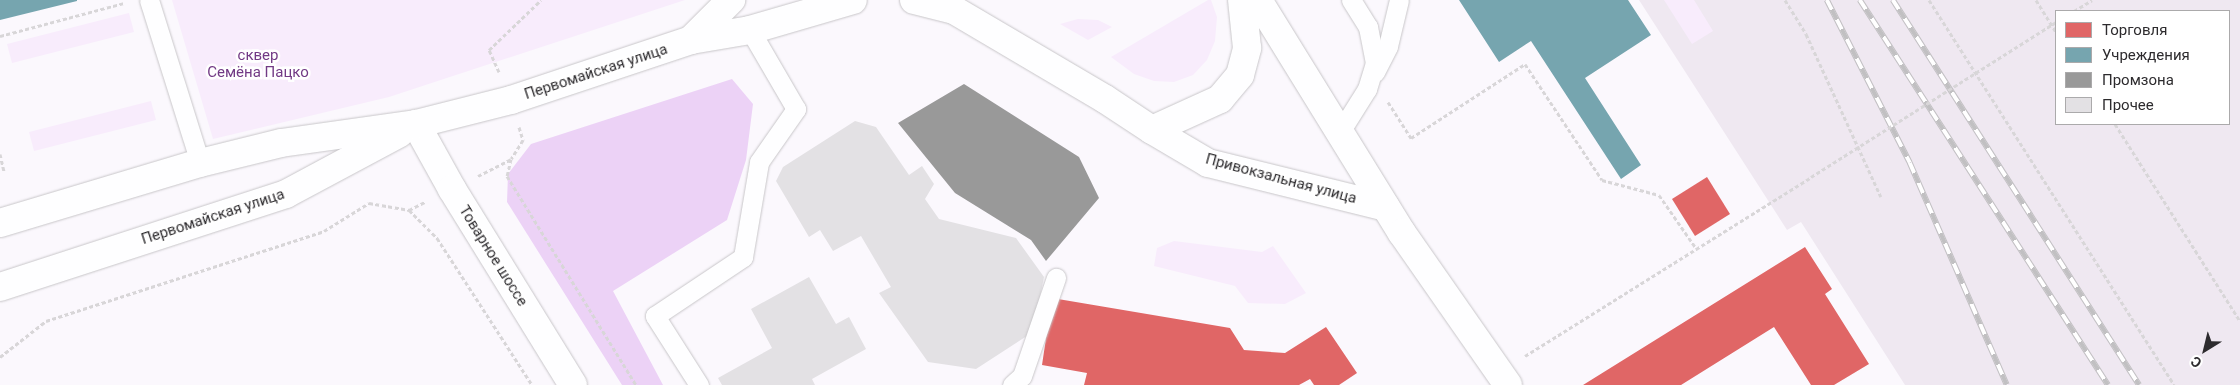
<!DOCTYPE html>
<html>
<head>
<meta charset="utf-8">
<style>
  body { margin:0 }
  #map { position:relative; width:2240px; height:385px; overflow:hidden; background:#fbf8fd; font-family:Roboto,sans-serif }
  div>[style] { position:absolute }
  .built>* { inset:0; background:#efe8f1 }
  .green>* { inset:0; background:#f8ecfc }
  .forest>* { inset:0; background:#ecd2f6 }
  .shops>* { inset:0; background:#e06666 }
  .public>* { inset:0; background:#76a5af }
  .industry>* { inset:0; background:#999 }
  .building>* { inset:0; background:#e3e1e4 }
  .path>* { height:3px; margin-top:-1.5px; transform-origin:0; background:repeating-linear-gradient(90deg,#d8d6d8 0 4px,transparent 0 6.5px) }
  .roads { filter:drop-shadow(0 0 1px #c8c6c9) drop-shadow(0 0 1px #c8c6c9) }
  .lane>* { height:19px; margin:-9.5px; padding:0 9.5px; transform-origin:9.5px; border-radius:9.5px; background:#fefeff }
  .street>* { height:28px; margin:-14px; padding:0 14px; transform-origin:14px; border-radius:14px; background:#fefeff }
  .secondary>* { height:28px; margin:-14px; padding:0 14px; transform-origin:14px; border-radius:14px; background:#fefeff }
  .rail>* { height:5.5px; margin-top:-2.75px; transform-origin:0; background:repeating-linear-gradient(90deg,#fff 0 11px,#c1c0c2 0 22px); box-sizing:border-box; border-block:1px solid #c1c0c2 }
  .path-bridge>* { height:3px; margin-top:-1.5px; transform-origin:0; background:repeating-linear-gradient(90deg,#d8d6d8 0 4px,transparent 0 6.5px) }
  span { translate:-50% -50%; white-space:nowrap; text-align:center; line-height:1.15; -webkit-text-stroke:5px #fff; paint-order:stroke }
  .park-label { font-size:15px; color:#723a85 }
  .street-label { font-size:15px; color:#2d2b2e }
  .legend { position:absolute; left:2055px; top:10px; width:175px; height:115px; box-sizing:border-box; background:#fff; border:1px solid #abaaab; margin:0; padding:6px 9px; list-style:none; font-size:15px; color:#2d2b2e }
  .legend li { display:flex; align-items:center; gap:10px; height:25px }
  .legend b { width:25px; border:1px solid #abaaab }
  .north { position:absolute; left:2180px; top:325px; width:50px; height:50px; -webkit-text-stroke:4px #fff; paint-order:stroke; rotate:216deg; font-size:14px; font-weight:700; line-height:20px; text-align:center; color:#2d2b2e }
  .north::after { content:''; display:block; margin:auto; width:18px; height:22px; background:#2d2b2e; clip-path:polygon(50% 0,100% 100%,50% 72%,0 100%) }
</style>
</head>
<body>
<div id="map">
  <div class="built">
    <div style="clip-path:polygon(evenodd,1639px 0,2240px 0,2240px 385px,1905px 385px,1801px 222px,1787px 230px,1639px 0,2056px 11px,2229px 11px,2229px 124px,2056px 124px,2056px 11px)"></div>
  </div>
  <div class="green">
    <div style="clip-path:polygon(172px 0,685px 0,389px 97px,213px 139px)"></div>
    <div style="clip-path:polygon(1208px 0,1211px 0,1217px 17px,1215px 41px,1207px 60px,1193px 75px,1174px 82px,1154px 81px,1134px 74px,1111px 57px)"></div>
    <div style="clip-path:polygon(1664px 0,1694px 0,1713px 31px,1692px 44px)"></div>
    <div style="clip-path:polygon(129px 13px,134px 32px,12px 63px,7px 44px)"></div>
    <div style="clip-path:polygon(1078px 19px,1098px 20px,1112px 27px,1088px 40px,1060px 24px)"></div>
    <div style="clip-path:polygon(151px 101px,156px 120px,34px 151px,29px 132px)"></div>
    <div style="clip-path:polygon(1174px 241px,1262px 252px,1273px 246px,1306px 293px,1285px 304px,1248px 303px,1235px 286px,1154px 266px,1157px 248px)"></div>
  </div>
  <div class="forest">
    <div style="clip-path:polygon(732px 79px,753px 104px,746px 160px,727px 220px,613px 291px,663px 385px,622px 385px,507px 202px,508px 174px,531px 144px)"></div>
  </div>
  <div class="shops">
    <div style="clip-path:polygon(1707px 177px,1730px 214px,1695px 236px,1672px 199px)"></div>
    <div style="clip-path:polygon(1805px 247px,1832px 289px,1825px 294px,1869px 364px,1834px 385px,1811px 385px,1774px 327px,1681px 385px,1583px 385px)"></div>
    <div style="clip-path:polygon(1052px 298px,1230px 328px,1244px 350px,1285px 353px,1326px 327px,1357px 373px,1339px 385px,1314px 385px,1310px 379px,1299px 385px,1084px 385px,1087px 373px,1042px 365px)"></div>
  </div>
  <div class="public">
    <div style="clip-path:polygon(0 0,77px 0,77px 1px,0 20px)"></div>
    <div style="clip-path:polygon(1459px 0,1628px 0,1651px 35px,1585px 78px,1641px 165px,1621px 179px,1531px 41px,1499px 62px)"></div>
  </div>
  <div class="industry">
    <div style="clip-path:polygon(964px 84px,1079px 157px,1099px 198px,1046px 261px,1031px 240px,955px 193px,898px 123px)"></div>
  </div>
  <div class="building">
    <div style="clip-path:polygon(855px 121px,876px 127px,909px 175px,922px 166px,934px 184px,925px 199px,939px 219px,1016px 238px,1044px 277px,1033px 332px,976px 369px,928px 362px,879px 293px,891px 287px,861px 236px,833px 251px,820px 230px,809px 237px,776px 181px,783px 167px)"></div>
    <div style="clip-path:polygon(809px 277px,836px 324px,849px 317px,866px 349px,812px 379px,815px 385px,722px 385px,718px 378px,772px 348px,751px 309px)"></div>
  </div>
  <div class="path">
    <div style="left:1785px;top:0;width:40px;rotate:58deg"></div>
    <div style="left:1806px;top:34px;width:179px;rotate:65.3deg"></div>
    <div style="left:1929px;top:0;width:456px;rotate:57.5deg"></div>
    <div style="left:2036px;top:0;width:38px;rotate:58deg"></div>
    <div style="left:2074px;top:11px;width:21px;rotate:-31deg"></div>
    <div style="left:0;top:36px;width:128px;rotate:-14.9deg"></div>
    <div style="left:499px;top:72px;width:24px;rotate:-114deg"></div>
    <div style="left:489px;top:50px;width:72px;rotate:-43.9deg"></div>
    <div style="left:1388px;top:102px;width:43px;rotate:57.4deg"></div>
    <div style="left:1411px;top:138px;width:136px;rotate:-33deg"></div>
    <div style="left:1525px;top:64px;width:139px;rotate:56.4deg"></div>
    <div style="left:1602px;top:180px;width:59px;rotate:14.7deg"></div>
    <div style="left:1659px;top:195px;width:65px;rotate:55.1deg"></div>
    <div style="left:2115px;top:124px;width:233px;rotate:57.6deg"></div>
    <div style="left:519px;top:127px;width:14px;rotate:73deg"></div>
    <div style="left:523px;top:140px;width:22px;rotate:122deg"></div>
    <div style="left:511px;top:159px;width:17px;rotate:103deg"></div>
    <div style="left:507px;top:176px;width:246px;rotate:58.3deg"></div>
    <div style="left:0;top:154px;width:18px;rotate:77deg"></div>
    <div style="left:478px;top:176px;width:37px;rotate:-27deg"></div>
    <div style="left:409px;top:210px;width:40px;rotate:45deg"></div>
    <div style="left:437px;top:238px;width:175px;rotate:57.1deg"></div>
    <div style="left:1525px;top:356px;width:337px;rotate:-32deg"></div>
    <div style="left:0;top:357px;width:58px;rotate:-38deg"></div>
    <div style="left:46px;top:321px;width:292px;rotate:-17.9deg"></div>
    <div style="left:324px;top:231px;width:53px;rotate:-31.9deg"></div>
    <div style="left:369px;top:203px;width:41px;rotate:9.9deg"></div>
    <div style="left:409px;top:210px;width:18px;rotate:-27deg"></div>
  </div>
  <div class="roads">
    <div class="lane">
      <div style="left:149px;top:0;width:171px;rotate:72.6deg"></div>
      <div style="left:1375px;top:72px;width:29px;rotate:-63deg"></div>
      <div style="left:1388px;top:46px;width:47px;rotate:-76.6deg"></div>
      <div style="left:1340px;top:132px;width:51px;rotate:-57.9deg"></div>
      <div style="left:1367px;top:89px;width:27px;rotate:-73deg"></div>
      <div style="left:1375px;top:63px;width:37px;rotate:-101deg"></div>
      <div style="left:1368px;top:27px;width:32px;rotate:-122deg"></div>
      <div style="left:699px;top:385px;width:82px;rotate:-122.5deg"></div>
      <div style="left:655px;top:316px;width:106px;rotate:-33.8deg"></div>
      <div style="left:743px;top:257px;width:96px;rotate:-80.4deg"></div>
      <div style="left:759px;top:162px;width:65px;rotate:-55.1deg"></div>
      <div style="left:796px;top:109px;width:91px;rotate:-120.2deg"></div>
      <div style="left:1012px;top:385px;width:13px;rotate:-42deg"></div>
      <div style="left:1022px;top:376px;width:104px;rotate:-70.9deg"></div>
    </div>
    <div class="street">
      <div style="left:1258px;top:0;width:274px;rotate:58.3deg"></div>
      <div style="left:1402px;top:233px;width:185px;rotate:55.1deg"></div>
      <div style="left:1152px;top:130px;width:65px;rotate:30.5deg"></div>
      <div style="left:1208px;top:163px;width:183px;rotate:13.9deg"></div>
    </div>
    <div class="secondary">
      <div style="left:914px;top:0;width:41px;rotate:14deg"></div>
      <div style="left:954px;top:10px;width:175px;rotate:30.5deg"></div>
      <div style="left:1105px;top:99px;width:56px;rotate:33.4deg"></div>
      <div style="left:1152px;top:130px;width:75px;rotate:-24.5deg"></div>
      <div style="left:1220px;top:99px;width:31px;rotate:-50deg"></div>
      <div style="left:1240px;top:75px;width:28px;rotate:-75deg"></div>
      <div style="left:1247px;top:48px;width:48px;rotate:-95.9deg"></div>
      <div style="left:691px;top:40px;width:60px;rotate:-9.6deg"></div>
      <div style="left:750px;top:30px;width:107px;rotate:-16.2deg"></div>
      <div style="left:416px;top:124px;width:74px;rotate:61deg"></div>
      <div style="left:452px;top:189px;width:230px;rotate:58.3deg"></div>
      <div style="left:0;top:223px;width:209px;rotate:-16.7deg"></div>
      <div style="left:200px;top:163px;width:83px;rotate:-13.9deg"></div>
      <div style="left:281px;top:143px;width:136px;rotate:-8deg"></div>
      <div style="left:416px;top:124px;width:98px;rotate:-14.2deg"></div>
      <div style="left:511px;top:100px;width:190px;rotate:-18.4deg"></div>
      <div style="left:691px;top:40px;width:57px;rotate:-45deg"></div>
      <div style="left:0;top:287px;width:301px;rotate:-18deg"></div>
      <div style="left:286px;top:194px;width:129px;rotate:-28.2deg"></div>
    </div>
  </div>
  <div class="rail">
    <div style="left:1827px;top:0;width:183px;rotate:63deg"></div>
    <div style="left:1910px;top:163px;width:242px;rotate:66.4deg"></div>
    <div style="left:1860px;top:0;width:458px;rotate:57.2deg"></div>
    <div style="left:1893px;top:0;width:457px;rotate:57.4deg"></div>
  </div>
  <div class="path-bridge">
    <div style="left:1811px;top:177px;width:290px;rotate:-32.3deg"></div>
  </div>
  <div class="park-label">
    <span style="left:258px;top:64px">сквер<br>Семёна Пацко</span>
  </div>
  <div class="street-label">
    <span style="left:596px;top:72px;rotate:-18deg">Первомайская улица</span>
    <span style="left:1281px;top:179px;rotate:15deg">Привокзальная улица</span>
    <span style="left:213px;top:217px;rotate:-18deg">Первомайская улица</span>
    <span style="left:493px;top:256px;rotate:58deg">Товарное шоссе</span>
  </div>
  <ul class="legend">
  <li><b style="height:14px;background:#e06666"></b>Торговля</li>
  <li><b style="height:14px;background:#76a5af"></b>Учреждения</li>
  <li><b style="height:14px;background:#999"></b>Промзона</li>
  <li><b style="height:14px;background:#e3e1e4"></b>Прочее</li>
  </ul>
  <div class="north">С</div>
</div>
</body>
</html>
